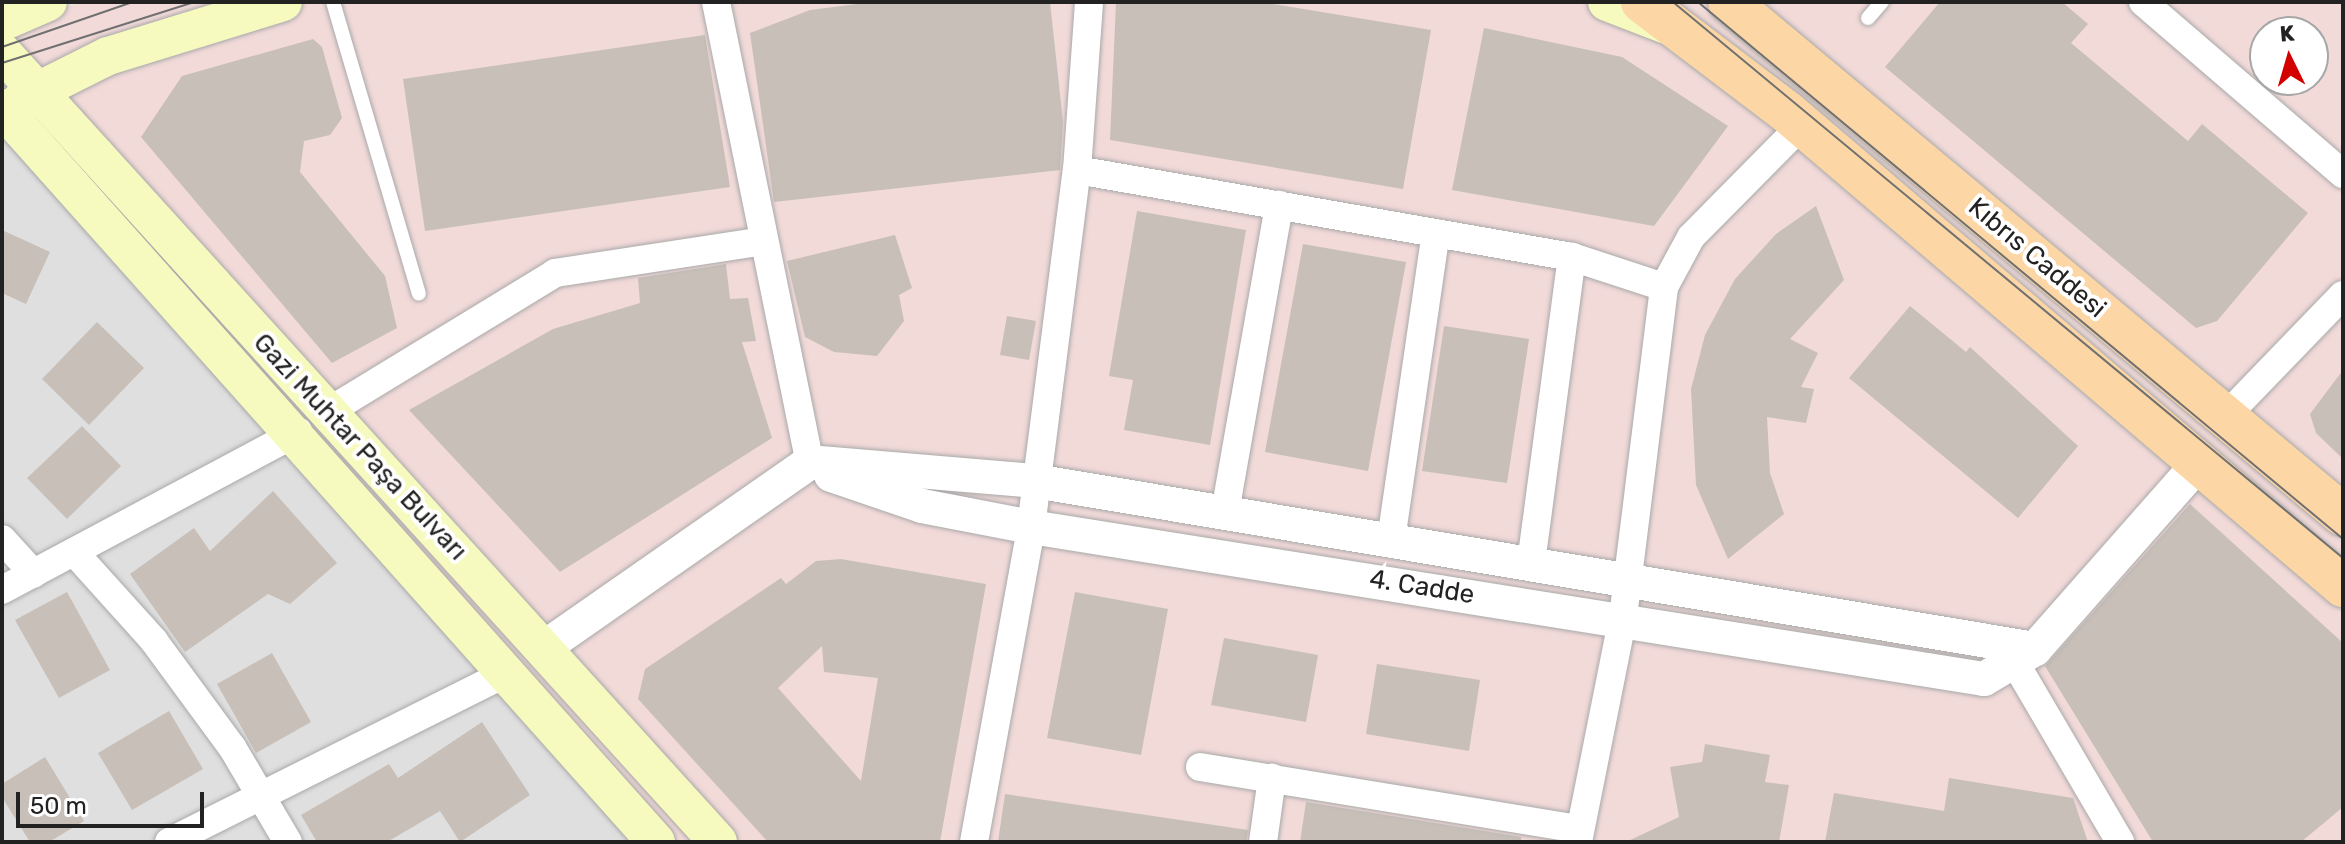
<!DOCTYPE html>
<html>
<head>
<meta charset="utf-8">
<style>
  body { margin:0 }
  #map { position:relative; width:2345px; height:844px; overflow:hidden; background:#f2efe9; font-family:Rubik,sans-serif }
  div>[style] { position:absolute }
  .residential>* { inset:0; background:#e0dfdf }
  .commercial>* { inset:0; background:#f2dad9 }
  .building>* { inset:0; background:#c7bfb8 }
  .roads { filter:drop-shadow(0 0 2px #a9a9a9) drop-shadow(0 0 2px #a9a9a9) }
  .service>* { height:14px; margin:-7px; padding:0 7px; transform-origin:7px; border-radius:7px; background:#fff }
  .minor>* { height:28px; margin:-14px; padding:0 14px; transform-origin:14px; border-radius:14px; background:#fff }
  .tertiary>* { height:34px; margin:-17px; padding:0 17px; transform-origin:17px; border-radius:17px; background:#fff }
  .secondary>* { height:38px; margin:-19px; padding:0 19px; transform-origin:19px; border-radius:19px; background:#f7fabf }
  .primary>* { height:42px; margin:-21px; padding:0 21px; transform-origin:21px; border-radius:21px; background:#fcd6a4 }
  .tram>* { height:2px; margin:-1px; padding:0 1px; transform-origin:1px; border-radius:1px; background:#707070 }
  span { translate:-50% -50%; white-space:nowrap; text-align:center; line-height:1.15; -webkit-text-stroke:8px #fff; paint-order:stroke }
  .street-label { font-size:26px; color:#222 }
  .frame { position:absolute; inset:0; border:4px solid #222; pointer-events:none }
  .north { position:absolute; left:2249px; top:16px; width:80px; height:80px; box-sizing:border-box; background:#fff; border:2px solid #a7a7a7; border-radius:50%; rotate:355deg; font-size:22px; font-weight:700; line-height:32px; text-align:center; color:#222 }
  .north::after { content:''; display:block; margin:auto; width:28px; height:36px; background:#d40000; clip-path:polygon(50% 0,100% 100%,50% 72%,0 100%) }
  .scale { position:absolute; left:16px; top:792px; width:188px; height:36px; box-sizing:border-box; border:4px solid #222; border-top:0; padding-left:10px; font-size:24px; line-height:28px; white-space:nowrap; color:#222; -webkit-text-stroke:6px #fff; paint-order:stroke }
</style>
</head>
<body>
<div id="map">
  <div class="residential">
    <div style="clip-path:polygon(2px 113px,631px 842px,2px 842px)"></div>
  </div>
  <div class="commercial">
    <div style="clip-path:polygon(evenodd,81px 2px,2343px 2px,2343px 842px,631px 842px,2px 113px,2px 29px,81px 2px,2265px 32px,2313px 32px,2313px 80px,2265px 80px,2265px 32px)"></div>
  </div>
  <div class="building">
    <div style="clip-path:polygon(873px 2px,1050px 2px,1063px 122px,1060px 170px,774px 202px,750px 33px,810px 10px)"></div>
    <div style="clip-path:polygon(1116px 2px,1273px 4px,1431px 30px,1403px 189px,1110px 140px)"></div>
    <div style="clip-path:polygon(1940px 2px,2062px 2px,2088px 24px,2071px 43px,2188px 141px,2202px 124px,2308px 213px,2217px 321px,2196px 328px,1885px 67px)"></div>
    <div style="clip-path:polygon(1484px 28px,1622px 57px,1728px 126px,1654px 226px,1452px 190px)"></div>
    <div style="clip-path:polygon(705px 35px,730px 187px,425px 231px,403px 79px)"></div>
    <div style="clip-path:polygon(313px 39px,322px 47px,342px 118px,330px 135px,304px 141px,300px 172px,385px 276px,397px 328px,332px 363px,141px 137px,182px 76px)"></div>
    <div style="clip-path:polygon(1816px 206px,1844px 280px,1790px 339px,1818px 353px,1801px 387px,1814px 389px,1806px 423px,1767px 417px,1770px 473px,1784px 514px,1728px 559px,1696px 485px,1691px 389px,1705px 335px,1735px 279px,1776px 234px)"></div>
    <div style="clip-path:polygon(1137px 211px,1246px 230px,1210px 445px,1124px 430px,1133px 380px,1109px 376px)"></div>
    <div style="clip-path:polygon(2px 230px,50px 252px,26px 304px,2px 293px)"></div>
    <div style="clip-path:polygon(895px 235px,912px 288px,899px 295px,904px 321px,877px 356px,834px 352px,805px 337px,787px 261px)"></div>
    <div style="clip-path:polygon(1303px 244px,1406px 262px,1368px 471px,1265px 452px)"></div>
    <div style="clip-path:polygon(726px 264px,730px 299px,748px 298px,756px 341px,742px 342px,772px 438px,560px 572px,409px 410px,553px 329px,640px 303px,638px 278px)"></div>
    <div style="clip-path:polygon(1910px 306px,1966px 352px,1970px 347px,2078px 446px,2018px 518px,1849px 378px)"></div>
    <div style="clip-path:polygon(1007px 316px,1036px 321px,1029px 360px,1000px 355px)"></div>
    <div style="clip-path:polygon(97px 322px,144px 368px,89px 425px,42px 379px)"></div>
    <div style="clip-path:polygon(1444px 326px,1529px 339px,1507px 483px,1422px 471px)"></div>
    <div style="clip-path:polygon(2343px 370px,2343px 459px,2316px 433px,2310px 414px)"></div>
    <div style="clip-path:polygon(82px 426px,121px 466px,67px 519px,27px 478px)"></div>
    <div style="clip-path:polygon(273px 491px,337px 563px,290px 604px,268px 594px,185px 652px,130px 574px,194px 528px,210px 551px)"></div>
    <div style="clip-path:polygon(2190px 504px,2343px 643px,2343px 807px,2301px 842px,2153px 842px,2045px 666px)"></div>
    <div style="clip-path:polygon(evenodd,841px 559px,986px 584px,940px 842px,768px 842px,638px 699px,645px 669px,781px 578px,786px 584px,816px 561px,841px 559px,822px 646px,824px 672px,878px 678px,861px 781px,778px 688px,822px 646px)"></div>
    <div style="clip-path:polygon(67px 592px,110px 670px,59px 698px,15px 620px)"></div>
    <div style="clip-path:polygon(1075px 592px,1168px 609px,1141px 755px,1047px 738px)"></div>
    <div style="clip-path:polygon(1224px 638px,1318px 655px,1306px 722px,1211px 705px)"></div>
    <div style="clip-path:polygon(272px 653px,311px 722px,256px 753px,217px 684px)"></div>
    <div style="clip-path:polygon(1377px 664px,1480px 680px,1469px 751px,1366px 734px)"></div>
    <div style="clip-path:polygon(169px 711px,203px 769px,132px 810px,98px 753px)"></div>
    <div style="clip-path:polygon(482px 722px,530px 795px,460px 842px,440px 811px,387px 842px,317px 842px,301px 815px,389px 764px,398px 778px)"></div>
    <div style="clip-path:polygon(1705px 744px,1770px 755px,1765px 782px,1789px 785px,1779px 842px,1626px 842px,1679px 817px,1670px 767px,1702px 762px)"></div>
    <div style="clip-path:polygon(45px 757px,84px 821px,49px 842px,30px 842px,2px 797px,2px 784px)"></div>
    <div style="clip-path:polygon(1949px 778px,2073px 798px,2088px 842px,1825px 842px,1834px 793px,1944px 811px)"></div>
    <div style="clip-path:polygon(1005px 794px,1248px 830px,1246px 842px,998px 842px)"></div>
    <div style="clip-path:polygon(1306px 802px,1521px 837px,1521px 842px,1300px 842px)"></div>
  </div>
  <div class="roads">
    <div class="service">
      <div style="left:333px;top:2px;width:304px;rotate:73.6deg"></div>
      <div style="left:1868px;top:18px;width:21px;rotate:-49deg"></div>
    </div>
    <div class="minor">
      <div style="left:716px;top:2px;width:470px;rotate:78.5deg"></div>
      <div style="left:2143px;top:2px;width:264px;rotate:40.7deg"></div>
      <div style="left:1077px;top:170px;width:503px;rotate:9.97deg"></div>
      <div style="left:1572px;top:257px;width:97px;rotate:18.1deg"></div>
      <div style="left:326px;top:413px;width:268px;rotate:-31.4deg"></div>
      <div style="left:555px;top:273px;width:210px;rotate:-8.7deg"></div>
      <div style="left:2226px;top:416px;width:168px;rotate:-46deg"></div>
      <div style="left:1225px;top:512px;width:312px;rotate:-80deg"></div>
      <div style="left:2px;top:539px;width:47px;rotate:47.6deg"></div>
      <div style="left:1391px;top:540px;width:310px;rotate:-81.7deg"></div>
      <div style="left:74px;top:552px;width:120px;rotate:48deg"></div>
      <div style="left:154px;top:641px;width:132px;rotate:53.7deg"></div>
      <div style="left:232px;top:747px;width:110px;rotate:59.5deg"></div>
      <div style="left:1531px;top:563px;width:309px;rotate:-82.4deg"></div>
      <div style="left:2px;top:590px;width:336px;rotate:-28.1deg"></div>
      <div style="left:2014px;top:661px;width:210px;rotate:59.6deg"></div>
      <div style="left:1200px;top:767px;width:385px;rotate:9.3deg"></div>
      <div style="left:169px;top:842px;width:380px;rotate:-26.6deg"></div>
      <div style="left:974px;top:842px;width:320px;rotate:-79.7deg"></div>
      <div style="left:1031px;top:527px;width:360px;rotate:-82.7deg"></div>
      <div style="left:1077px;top:170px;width:168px;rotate:-85.9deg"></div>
      <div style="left:1263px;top:842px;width:65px;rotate:-82deg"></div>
      <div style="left:1578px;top:842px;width:229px;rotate:-78.7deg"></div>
      <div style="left:1623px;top:617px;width:333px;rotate:-82.9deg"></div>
      <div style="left:1664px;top:287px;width:57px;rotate:-61.6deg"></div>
      <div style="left:1691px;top:237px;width:158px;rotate:-45.3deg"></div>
    </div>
    <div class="tertiary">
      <div style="left:831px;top:475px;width:96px;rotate:18.8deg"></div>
      <div style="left:922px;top:506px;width:111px;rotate:10.9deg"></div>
      <div style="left:1031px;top:527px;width:965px;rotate:9.06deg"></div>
      <div style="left:1984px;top:679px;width:59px;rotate:-30.5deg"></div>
      <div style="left:545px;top:647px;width:323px;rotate:-34.9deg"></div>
      <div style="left:810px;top:462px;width:226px;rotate:4.8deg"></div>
      <div style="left:1035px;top:481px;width:1014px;rotate:9.54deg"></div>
      <div style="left:2035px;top:649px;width:251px;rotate:-48.6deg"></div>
    </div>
    <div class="secondary">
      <div style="left:1607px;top:2px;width:64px;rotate:21deg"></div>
      <div style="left:2px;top:22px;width:50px;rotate:-23.5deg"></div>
      <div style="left:2px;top:52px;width:1066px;rotate:47.81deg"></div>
      <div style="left:22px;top:99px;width:96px;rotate:-26.6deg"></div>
      <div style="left:108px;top:56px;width:183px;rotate:-17.1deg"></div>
      <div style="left:2px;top:108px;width:983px;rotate:48.3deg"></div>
    </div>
    <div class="primary">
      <div style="left:1642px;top:2px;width:182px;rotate:37.2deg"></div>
      <div style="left:1787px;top:112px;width:731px;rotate:40.45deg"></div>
      <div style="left:1729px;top:2px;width:800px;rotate:39.88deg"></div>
    </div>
  </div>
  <div class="tram">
    <div style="left:1673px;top:2px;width:871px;rotate:39.69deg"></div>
    <div style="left:1698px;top:2px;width:839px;rotate:39.78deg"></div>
    <div style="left:2px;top:47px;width:139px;rotate:-19deg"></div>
    <div style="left:2px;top:63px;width:201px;rotate:-17.6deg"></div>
  </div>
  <div class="street-label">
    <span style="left:2037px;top:258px;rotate:40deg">Kıbrıs Caddesi</span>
    <span style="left:360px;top:447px;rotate:47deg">Gazi Muhtar Paşa Bulvarı</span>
    <span style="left:1422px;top:587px;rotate:9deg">4. Cadde</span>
  </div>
  <div class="frame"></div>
  <div class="north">K</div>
  <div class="scale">50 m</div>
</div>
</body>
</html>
